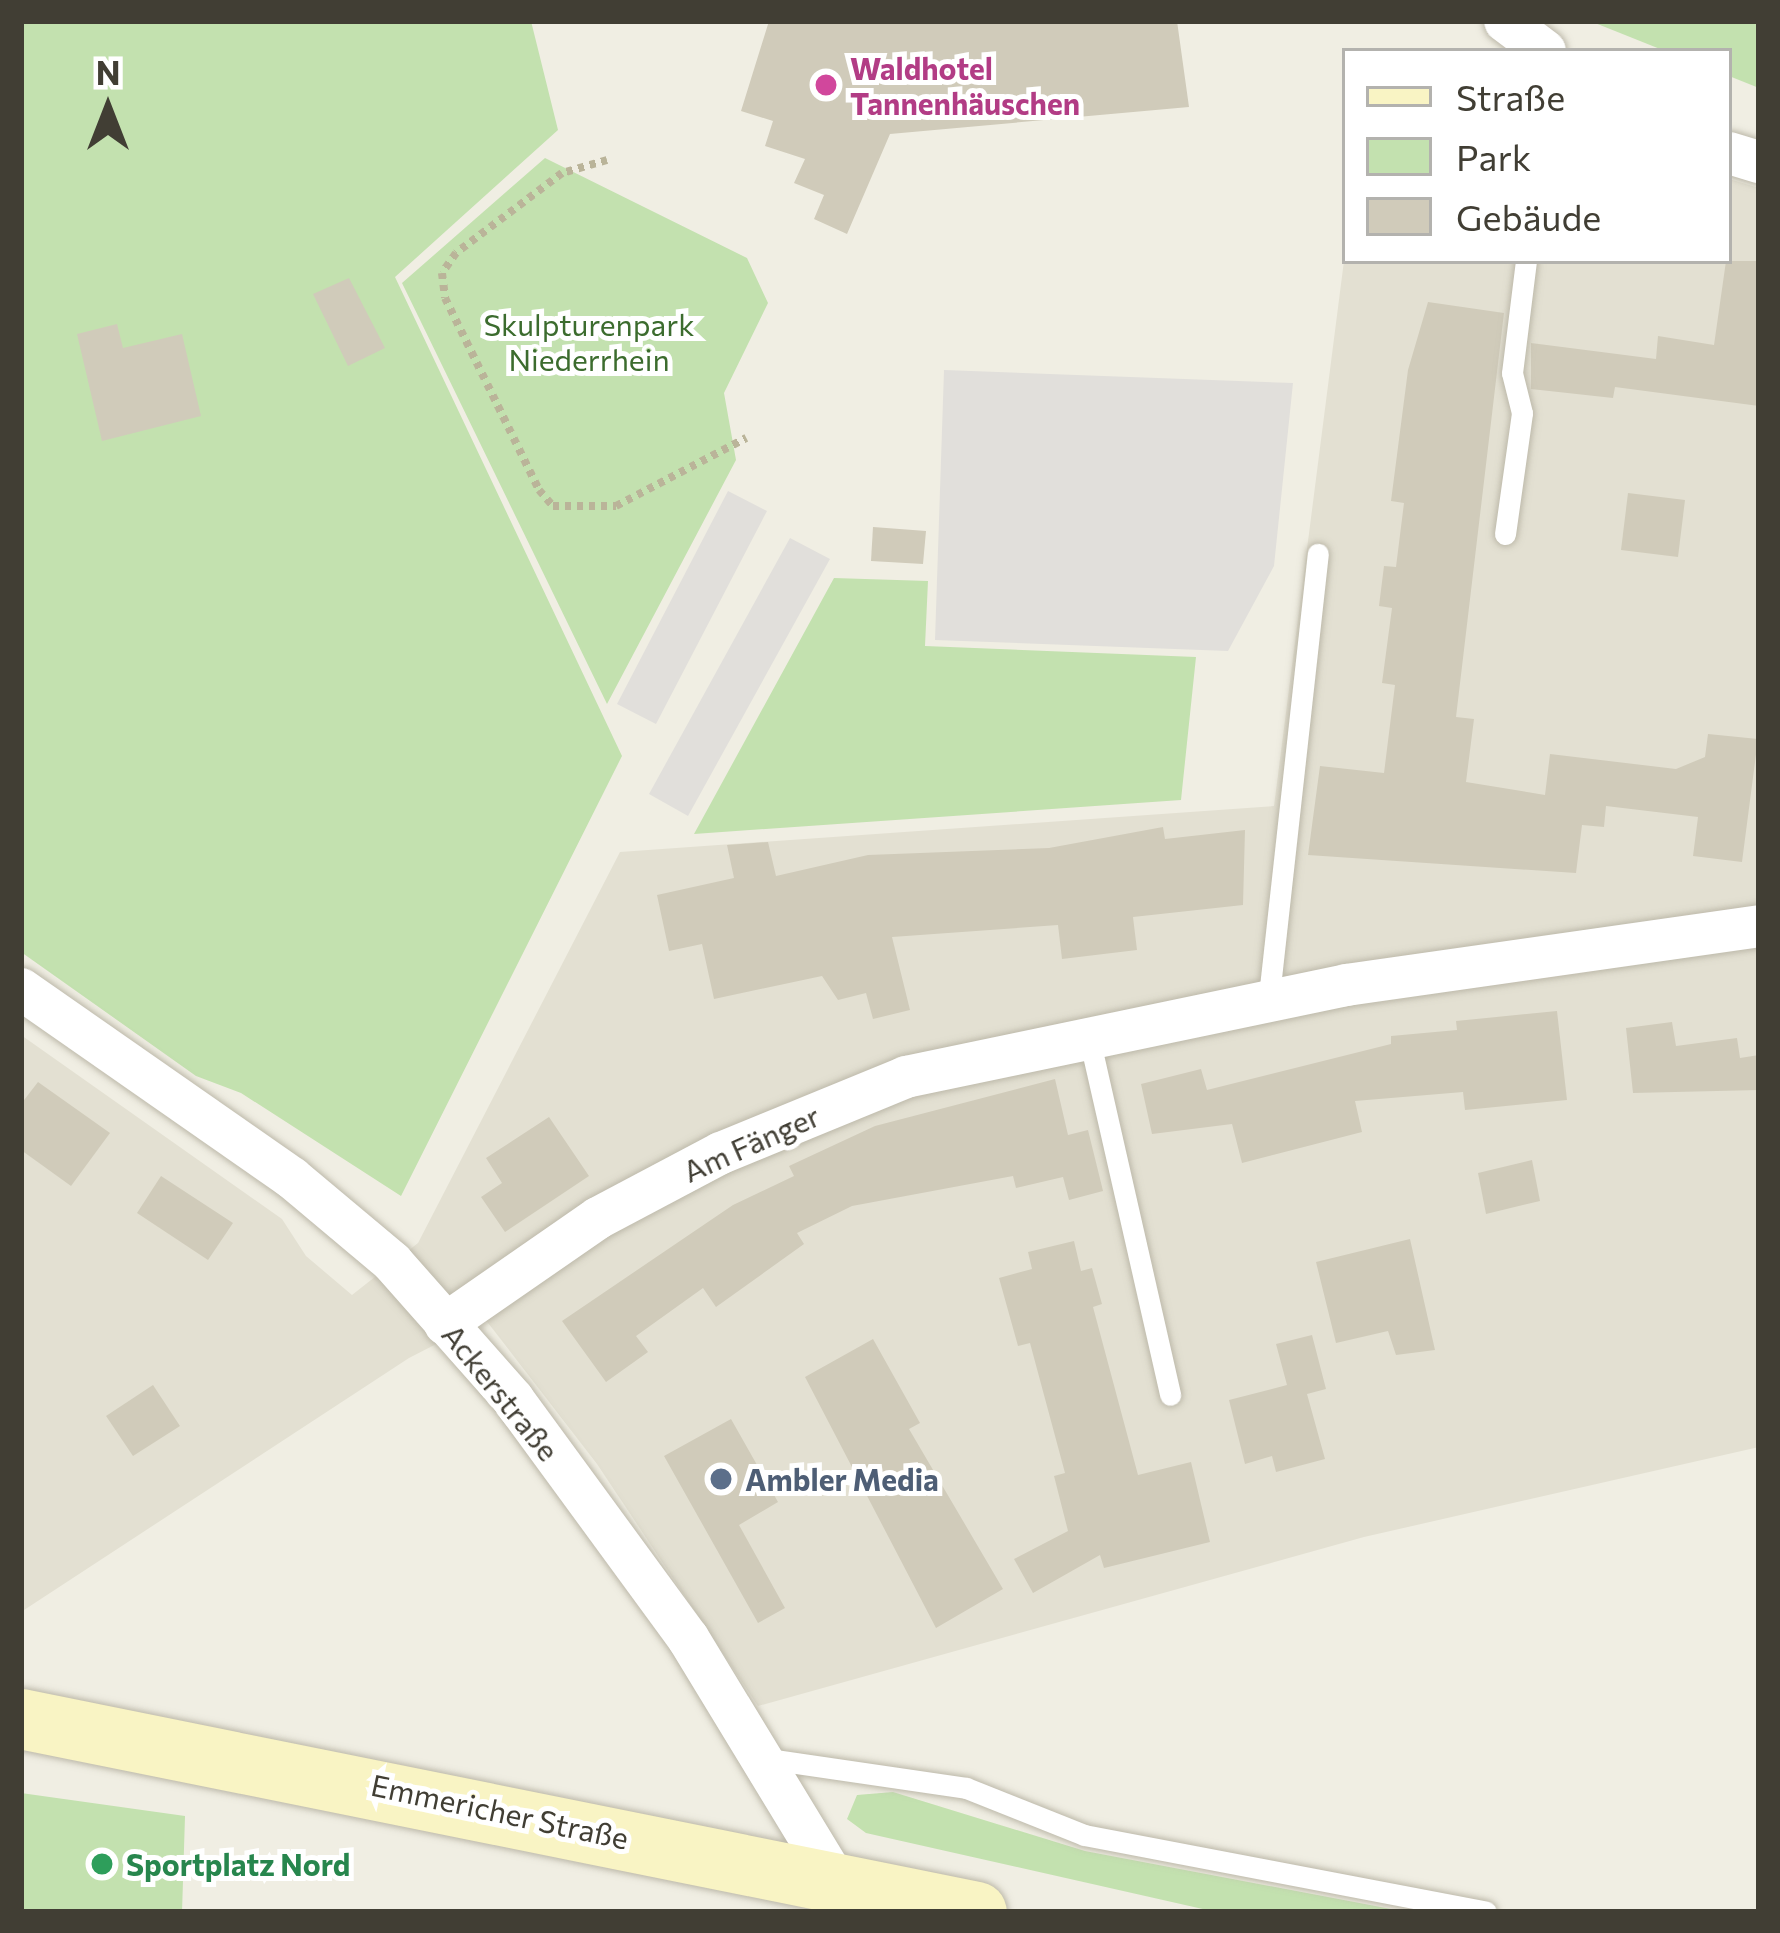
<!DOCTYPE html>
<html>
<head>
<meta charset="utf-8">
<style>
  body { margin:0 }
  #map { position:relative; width:1780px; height:1933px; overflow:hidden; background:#f0eee3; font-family:Commissioner,sans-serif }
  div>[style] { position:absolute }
  .residential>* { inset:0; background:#e3e0d2 }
  .green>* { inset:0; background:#c3e1af }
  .parking>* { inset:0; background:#e1dfdb }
  .building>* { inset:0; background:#d0cbba }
  .path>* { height:8px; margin-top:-4px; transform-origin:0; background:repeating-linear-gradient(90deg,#bab499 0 6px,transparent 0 12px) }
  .roads { filter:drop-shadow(0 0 3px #bdb9aa) drop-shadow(0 0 3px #bdb9aa) }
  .lane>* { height:21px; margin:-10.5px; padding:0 10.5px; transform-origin:10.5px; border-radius:10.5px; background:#fff }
  .street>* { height:42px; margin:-21px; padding:0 21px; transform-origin:21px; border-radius:21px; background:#fff }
  .secondary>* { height:60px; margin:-30px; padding:0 30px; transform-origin:30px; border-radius:30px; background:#f9f4c4 }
  .dots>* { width:33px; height:33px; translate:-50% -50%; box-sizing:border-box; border:6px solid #fff; border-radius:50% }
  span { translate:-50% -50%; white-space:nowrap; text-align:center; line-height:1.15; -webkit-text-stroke:10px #fff; paint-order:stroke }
  .hotel-label { font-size:30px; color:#b23c85; font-weight:700 }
  .left { translate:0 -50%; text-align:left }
  .park-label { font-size:30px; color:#3c6c2e }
  .street-label { font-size:30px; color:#413e34 }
  .service-label { font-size:30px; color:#4e5e75; font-weight:700 }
  .leisure-label { font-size:30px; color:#27864d; font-weight:700 }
  .frame { position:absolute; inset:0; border:24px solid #413e34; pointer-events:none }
  .legend { position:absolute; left:1342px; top:48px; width:390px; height:216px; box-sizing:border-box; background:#fff; border:3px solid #b3b2ae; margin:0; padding:15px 21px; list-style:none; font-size:36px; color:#413e34 }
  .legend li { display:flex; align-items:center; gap:24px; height:60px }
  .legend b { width:60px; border:3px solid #b3b2ae }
  .north { position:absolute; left:48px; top:48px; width:120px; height:120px; -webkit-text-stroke:9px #fff; paint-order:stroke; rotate:0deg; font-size:33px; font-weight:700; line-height:48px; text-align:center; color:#413e34 }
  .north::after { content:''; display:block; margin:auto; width:42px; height:54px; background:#413e34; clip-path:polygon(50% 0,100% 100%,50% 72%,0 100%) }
</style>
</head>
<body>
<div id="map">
  <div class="residential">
    <div style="clip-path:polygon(1729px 179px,1759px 188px,1759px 1447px,1364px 1537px,758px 1706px,597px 1464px,485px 1319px,409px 1358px,21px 1612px,21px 1035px,282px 1219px,306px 1256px,352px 1295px,418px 1243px,620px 852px,1274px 806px,1345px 253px,1345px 261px,1729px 261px)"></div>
  </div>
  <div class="green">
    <div style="clip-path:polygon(21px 21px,531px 21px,558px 130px,395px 277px,622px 756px,401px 1196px,241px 1093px,196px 1076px,21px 952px)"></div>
    <div style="clip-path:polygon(1590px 21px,1759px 21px,1759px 88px,1729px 76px,1729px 51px,1665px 51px)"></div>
    <div style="clip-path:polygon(545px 158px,747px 258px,768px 303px,724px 393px,736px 460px,607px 704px,402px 283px)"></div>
    <div style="clip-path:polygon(834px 578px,928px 581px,925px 646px,1196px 657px,1181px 800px,694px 834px)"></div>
    <div style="clip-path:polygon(893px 1792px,1085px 1851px,1407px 1912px,1216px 1912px,866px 1833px,847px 1819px,857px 1795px)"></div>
    <div style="clip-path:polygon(21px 1793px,185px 1816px,182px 1912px,21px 1912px)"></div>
  </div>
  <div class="parking">
    <div style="clip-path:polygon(944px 370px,1293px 383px,1274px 566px,1228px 651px,935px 640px)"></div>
    <div style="clip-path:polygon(728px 491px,767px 511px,656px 724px,617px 704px)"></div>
    <div style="clip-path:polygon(790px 538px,830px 559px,688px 816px,649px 794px)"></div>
  </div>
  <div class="building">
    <div style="clip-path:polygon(769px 21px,1177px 21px,1189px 107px,890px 134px,847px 234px,814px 219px,824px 195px,794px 183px,805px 159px,765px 146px,773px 121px,741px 111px)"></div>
    <div style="clip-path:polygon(1726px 261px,1759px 261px,1759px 406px,1615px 387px,1613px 398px,1531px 389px,1531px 343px,1656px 359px,1658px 336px,1714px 345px)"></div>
    <div style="clip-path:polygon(349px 278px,385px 348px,348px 366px,313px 294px)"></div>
    <div style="clip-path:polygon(1428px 302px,1504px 313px,1456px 717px,1474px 719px,1466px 782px,1545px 795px,1550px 754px,1676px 769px,1705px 757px,1708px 734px,1758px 739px,1742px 862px,1693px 856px,1698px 817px,1606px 806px,1604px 827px,1582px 825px,1576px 873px,1308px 855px,1320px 766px,1384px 773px,1395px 685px,1382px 683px,1392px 608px,1379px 606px,1384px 566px,1396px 567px,1404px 503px,1391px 501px,1408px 370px)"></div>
    <div style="clip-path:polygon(117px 324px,123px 348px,182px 334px,201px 416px,102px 441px,77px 334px)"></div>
    <div style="clip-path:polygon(1628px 493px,1685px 500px,1678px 557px,1621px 550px)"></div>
    <div style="clip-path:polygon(873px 527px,926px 531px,923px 564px,871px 561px)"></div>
    <div style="clip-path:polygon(1163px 827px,1165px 839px,1245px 830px,1243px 905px,1133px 917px,1137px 950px,1062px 959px,1058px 925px,892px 937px,910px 1010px,873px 1019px,866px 993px,838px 1000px,822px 976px,714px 999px,702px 944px,669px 951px,657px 895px,734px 878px,727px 845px,768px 842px,776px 876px,868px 855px,1049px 848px)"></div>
    <div style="clip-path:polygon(1557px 1011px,1567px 1100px,1465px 1110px,1463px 1092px,1355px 1101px,1362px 1132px,1242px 1163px,1232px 1124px,1152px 1134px,1141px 1084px,1201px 1069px,1207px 1090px,1391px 1044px,1391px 1036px,1457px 1030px,1456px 1021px)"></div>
    <div style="clip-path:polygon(1672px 1022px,1676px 1046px,1737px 1038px,1740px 1058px,1759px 1055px,1759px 1090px,1633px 1093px,1626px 1028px)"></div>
    <div style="clip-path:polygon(1055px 1079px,1068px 1135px,1088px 1130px,1103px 1191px,1069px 1200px,1063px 1177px,1016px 1188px,1013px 1176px,852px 1206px,797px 1233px,804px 1244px,716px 1307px,703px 1288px,636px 1336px,648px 1352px,606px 1382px,562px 1321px,733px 1205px,794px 1176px,789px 1166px,875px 1126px)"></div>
    <div style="clip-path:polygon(38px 1082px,110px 1133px,71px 1186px,21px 1150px,21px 1104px)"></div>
    <div style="clip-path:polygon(549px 1117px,589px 1176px,505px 1232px,481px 1197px,502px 1183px,486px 1158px)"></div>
    <div style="clip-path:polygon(1532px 1160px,1540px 1201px,1486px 1214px,1478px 1173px)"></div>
    <div style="clip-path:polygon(161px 1176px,233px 1223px,208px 1260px,137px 1213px)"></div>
    <div style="clip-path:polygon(1410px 1239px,1435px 1350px,1396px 1355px,1388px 1331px,1336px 1343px,1316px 1262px)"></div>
    <div style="clip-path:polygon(1074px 1241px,1081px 1271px,1092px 1268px,1102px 1304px,1093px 1307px,1138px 1475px,1191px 1462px,1210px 1542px,1104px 1568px,1100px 1555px,1033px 1593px,1014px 1559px,1068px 1531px,1054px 1476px,1065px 1473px,1030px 1343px,1018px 1346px,999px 1278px,1032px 1269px,1028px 1252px)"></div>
    <div style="clip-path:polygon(1312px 1335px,1326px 1389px,1307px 1394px,1325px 1459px,1276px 1472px,1272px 1456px,1245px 1464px,1229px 1400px,1287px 1385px,1276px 1344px)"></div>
    <div style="clip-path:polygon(873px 1339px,920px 1423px,909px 1429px,1003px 1589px,936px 1628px,805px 1377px)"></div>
    <div style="clip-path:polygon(153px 1385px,180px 1426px,133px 1456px,106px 1416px)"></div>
    <div style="clip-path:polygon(731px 1419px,778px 1502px,739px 1525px,785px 1608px,758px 1623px,664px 1456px)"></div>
  </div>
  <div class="path">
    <div style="left:607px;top:160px;width:47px;rotate:163.9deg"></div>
    <div style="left:562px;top:173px;width:133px;rotate:143deg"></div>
    <div style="left:456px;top:253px;width:24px;rotate:125deg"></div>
    <div style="left:442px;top:273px;width:25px;rotate:83deg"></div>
    <div style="left:445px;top:298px;width:214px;rotate:63.9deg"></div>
    <div style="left:539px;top:490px;width:21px;rotate:49deg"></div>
    <div style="left:553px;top:506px;width:63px"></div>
    <div style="left:616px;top:506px;width:147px;rotate:-27.6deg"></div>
  </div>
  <div class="roads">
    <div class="lane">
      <div style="left:1505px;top:534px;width:122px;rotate:-82deg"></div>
      <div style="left:1522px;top:413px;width:41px;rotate:-104deg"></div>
      <div style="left:1512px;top:373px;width:113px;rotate:-82.9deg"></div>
      <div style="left:1268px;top:1005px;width:454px;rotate:-83.7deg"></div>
      <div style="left:1088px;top:1033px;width:371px;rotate:77.2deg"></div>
      <div style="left:761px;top:1758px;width:207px;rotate:8.3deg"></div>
      <div style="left:966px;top:1788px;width:127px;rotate:21.7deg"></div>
      <div style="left:1084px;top:1835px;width:409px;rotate:10.8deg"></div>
    </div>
    <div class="street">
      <div style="left:1505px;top:21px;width:50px;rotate:36.9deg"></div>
      <div style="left:1729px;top:153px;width:31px;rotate:17deg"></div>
      <div style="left:21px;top:989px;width:330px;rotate:34.9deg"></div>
      <div style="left:292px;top:1178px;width:131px;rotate:40deg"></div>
      <div style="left:392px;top:1262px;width:183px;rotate:48.5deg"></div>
      <div style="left:513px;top:1399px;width:296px;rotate:53.8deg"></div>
      <div style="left:688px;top:1638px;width:301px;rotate:58.7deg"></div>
      <div style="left:445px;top:1324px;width:186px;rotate:-34.7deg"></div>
      <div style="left:598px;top:1218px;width:139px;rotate:-27.9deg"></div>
      <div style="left:721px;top:1153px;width:200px;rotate:-22.3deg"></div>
      <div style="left:906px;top:1077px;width:450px;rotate:-11.8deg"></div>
      <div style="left:1346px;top:985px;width:417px;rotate:-8.1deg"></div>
    </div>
    <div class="secondary">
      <div style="left:21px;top:1719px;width:975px;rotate:11.41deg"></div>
    </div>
  </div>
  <div class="dots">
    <div style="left:826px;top:85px;background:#d1479c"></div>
    <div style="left:721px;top:1479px;background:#5c6f8a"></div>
    <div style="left:102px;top:1864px;background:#2e9e5b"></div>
  </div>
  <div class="hotel-label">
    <span class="left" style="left:850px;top:85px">Waldhotel<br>Tannenhäuschen</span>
  </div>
  <div class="park-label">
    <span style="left:589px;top:341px">Skulpturenpark<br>Niederrhein</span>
  </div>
  <div class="street-label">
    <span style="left:751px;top:1143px;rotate:-24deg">Am Fänger</span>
    <span style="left:501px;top:1392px;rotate:51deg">Ackerstraße</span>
    <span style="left:500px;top:1811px;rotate:12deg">Emmericher Straße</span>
  </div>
  <div class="service-label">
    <span class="left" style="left:745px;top:1479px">Ambler Media</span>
  </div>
  <div class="leisure-label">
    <span class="left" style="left:126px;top:1864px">Sportplatz Nord</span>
  </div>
  <div class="frame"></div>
  <ul class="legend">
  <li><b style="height:15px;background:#f9f4c4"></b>Straße</li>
  <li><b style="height:33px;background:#c3e1af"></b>Park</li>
  <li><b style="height:33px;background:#d0cbba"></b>Gebäude</li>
  </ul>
  <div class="north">N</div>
</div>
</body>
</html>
